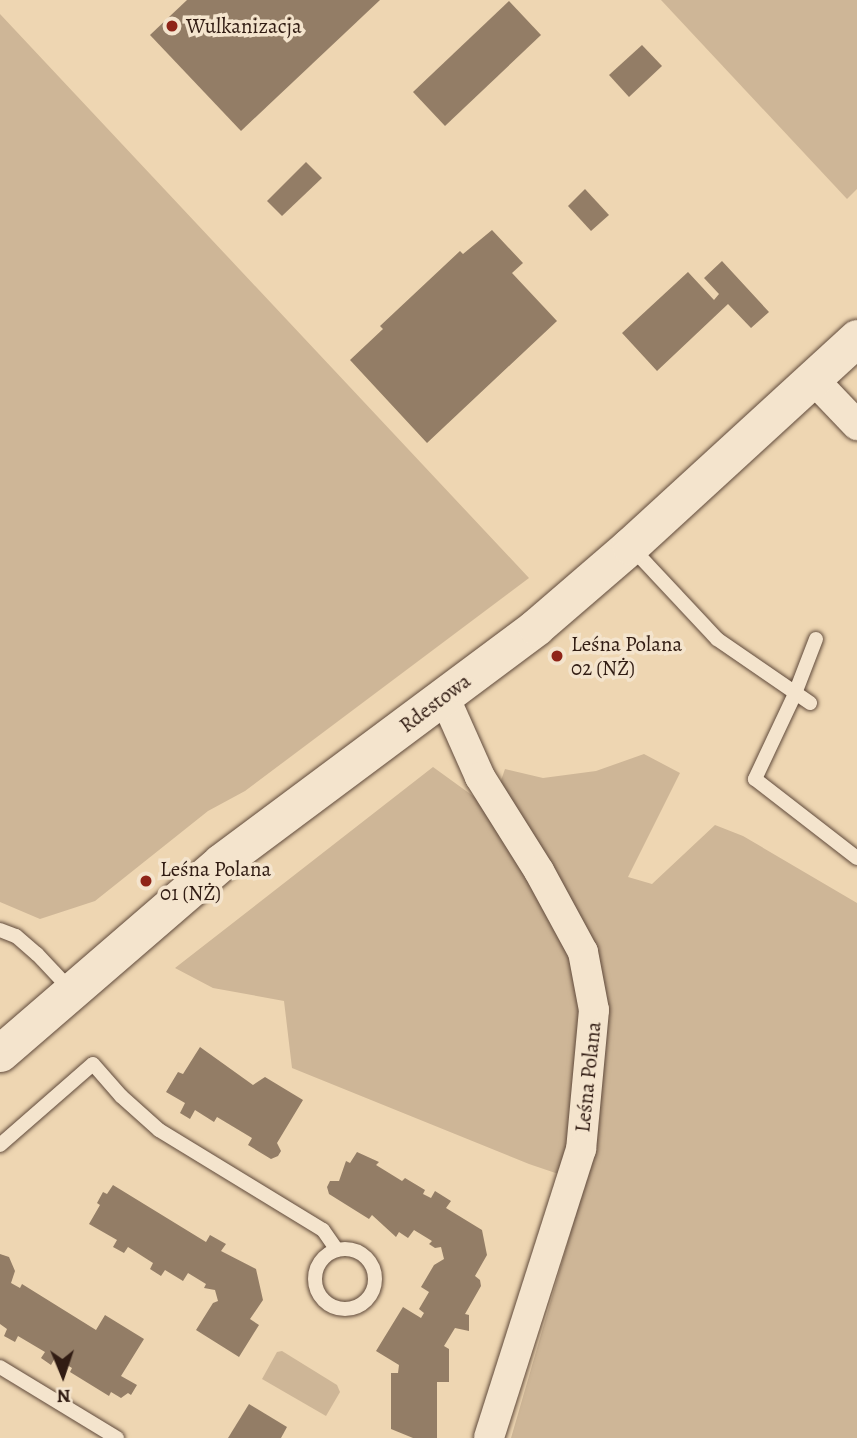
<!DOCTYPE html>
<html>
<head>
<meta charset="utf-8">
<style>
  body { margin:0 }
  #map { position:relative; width:857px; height:1438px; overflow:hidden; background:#eed6b2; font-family:Alegreya,serif }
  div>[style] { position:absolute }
  .green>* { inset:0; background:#ceb697 }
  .building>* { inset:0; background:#937d66 }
  .roads { filter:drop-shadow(0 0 2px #604a3b) drop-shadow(0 0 2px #604a3b) }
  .service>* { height:14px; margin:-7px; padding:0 7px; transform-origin:7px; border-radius:7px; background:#f4e4cd }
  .service>.ring { margin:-7px; padding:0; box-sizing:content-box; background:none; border:14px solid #f4e4cd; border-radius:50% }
  .minor>* { height:30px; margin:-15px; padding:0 15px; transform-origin:15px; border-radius:15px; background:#f4e4cd }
  .tertiary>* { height:37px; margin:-18.5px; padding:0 18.5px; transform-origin:18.5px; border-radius:18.5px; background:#f4e4cd }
  .dots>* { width:19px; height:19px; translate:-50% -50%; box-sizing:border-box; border:4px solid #f4e4cd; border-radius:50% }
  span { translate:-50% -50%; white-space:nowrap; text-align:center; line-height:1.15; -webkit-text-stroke:7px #f4e4cd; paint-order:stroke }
  .poi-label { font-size:21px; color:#311c13 }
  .left { translate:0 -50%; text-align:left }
  .street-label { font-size:21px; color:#311c13 }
  .north { position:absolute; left:28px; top:1340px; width:70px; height:70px; -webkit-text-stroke:5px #f4e4cd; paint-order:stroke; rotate:178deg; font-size:19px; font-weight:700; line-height:28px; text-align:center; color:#311c13 }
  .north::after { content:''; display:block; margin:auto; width:24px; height:32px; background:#311c13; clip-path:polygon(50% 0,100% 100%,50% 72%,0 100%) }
</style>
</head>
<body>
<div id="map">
  <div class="green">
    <div style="clip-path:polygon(661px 0,857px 0,857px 189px,847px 199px)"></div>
    <div style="clip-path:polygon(0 14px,529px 578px,245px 791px,208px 811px,95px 901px,40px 919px,0 902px)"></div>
    <div style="clip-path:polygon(644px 754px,680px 773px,628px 877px,652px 884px,715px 825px,743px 836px,857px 903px,857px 1438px,511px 1438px,585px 1183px,529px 1164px,292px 1068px,284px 1001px,213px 988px,175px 968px,433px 767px,491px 809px,505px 769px,543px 778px,596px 771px)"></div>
    <div style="clip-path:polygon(282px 1351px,337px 1385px,340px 1392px,326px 1416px,262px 1379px,277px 1352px)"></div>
  </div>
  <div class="building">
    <div style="clip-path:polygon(187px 0,380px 0,241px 131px,150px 35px)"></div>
    <div style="clip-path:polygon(509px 1px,541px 35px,445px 126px,413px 92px)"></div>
    <div style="clip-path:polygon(642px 45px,662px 66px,629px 97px,609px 75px)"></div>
    <div style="clip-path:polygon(306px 162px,322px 178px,282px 216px,267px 201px)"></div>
    <div style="clip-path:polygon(585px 189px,609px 215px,591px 231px,568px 206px)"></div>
    <div style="clip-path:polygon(492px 230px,523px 263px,512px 273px,557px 321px,427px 443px,350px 360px,383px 329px,380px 326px,460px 251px,463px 254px)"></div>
    <div style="clip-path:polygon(722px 261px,769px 312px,751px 328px,728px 304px,657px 371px,622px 333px,688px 272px,714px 300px,719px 294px,704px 278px)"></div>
    <div style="clip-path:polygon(200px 1047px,253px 1085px,265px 1077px,303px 1100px,277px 1143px,281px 1151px,278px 1156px,271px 1159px,248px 1145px,252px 1138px,217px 1117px,214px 1122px,195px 1110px,190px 1119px,180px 1113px,185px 1103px,166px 1092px,178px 1072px,183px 1074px)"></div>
    <div style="clip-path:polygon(357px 1152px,379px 1162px,376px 1165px,402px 1181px,405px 1178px,425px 1190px,423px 1194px,431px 1198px,435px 1191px,451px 1201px,446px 1208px,482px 1230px,487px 1255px,475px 1276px,480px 1280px,481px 1286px,465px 1314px,469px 1315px,469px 1331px,455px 1328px,444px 1346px,449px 1349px,449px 1382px,437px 1382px,437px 1438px,413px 1438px,391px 1429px,391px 1373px,398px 1373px,399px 1365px,376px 1351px,403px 1307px,421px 1318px,424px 1313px,419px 1309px,429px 1292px,421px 1287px,434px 1265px,444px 1259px,441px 1247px,435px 1248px,429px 1244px,432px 1241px,414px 1230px,408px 1238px,399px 1232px,396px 1237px,372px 1215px,369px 1219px,329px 1194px,327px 1187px,330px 1181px,339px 1181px,346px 1161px,350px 1163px)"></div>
    <div style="clip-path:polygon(113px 1185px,206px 1242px,210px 1235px,226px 1244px,221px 1251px,256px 1269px,263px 1300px,250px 1319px,259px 1325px,239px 1357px,196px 1330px,213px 1303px,218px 1301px,215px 1290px,204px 1288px,206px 1284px,188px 1273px,183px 1281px,165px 1270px,161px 1276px,150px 1269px,153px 1263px,128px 1247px,124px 1253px,113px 1247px,117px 1240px,89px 1224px,100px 1205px,97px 1203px,103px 1192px,107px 1194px)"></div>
    <div style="clip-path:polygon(0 1254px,9px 1257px,15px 1271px,11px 1283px,20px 1288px,22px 1284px,96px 1330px,105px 1315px,144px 1339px,121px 1376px,137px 1385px,131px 1395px,128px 1393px,121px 1398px,111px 1392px,109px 1396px,70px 1372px,72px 1368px,55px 1358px,51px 1365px,41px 1358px,45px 1352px,18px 1336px,15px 1342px,4px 1336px,7px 1329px,0 1324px)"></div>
    <div style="clip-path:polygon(249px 1404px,287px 1427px,281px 1438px,228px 1438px)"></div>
  </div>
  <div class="roads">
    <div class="service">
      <div style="left:631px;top:547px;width:126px;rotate:46.9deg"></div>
      <div style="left:717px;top:639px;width:113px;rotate:34.5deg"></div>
      <div style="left:816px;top:639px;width:61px;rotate:111.1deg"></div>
      <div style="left:794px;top:696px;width:92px;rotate:115.2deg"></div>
      <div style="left:755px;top:779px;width:129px;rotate:37.8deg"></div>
      <div style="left:0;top:930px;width:17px;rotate:21deg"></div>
      <div style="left:16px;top:936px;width:28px;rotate:41deg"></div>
      <div style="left:37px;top:954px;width:48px;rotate:46.7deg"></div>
      <div style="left:0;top:1145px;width:123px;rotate:-41.1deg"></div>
      <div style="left:93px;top:1064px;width:43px;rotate:48.8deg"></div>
      <div style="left:121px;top:1096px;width:51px;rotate:41.8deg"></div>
      <div style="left:159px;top:1130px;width:192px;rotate:31.4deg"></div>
      <div style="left:323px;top:1230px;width:24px;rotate:55deg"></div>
      <div class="ring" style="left:315px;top:1249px;width:46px;height:46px"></div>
      <div style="left:0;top:1367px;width:137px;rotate:31.3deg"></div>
    </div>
    <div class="minor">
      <div style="left:813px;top:379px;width:64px;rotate:46.3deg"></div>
      <div style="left:444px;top:696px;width:89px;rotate:66deg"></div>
      <div style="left:480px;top:777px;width:111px;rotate:57.9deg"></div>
      <div style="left:539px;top:871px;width:92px;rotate:61.5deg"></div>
      <div style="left:583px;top:952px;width:59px;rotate:79.3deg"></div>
      <div style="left:594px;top:1010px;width:140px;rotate:95.3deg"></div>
      <div style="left:581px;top:1149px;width:303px;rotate:107.7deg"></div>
    </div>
    <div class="tertiary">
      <div style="left:0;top:1053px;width:292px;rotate:-40.8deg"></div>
      <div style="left:221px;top:862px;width:393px;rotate:-36.7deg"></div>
      <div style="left:536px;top:627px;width:124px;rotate:-40.8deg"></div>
      <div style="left:630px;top:546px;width:308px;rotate:-42.5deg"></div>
    </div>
  </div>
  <div class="dots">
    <div style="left:172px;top:26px;background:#8f2418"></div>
    <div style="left:557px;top:656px;background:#8f2418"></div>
    <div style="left:146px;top:881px;background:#8f2418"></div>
  </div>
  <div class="poi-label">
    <span class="left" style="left:186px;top:26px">Wulkanizacja</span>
    <span class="left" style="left:571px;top:656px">Leśna Polana<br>02 (NŻ)</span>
    <span class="left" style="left:160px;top:881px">Leśna Polana<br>01 (NŻ)</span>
  </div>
  <div class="street-label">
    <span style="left:435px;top:703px;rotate:-37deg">Rdestowa</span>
    <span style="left:588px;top:1077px;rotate:-84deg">Leśna Polana</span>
  </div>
  <div class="north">N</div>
</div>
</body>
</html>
